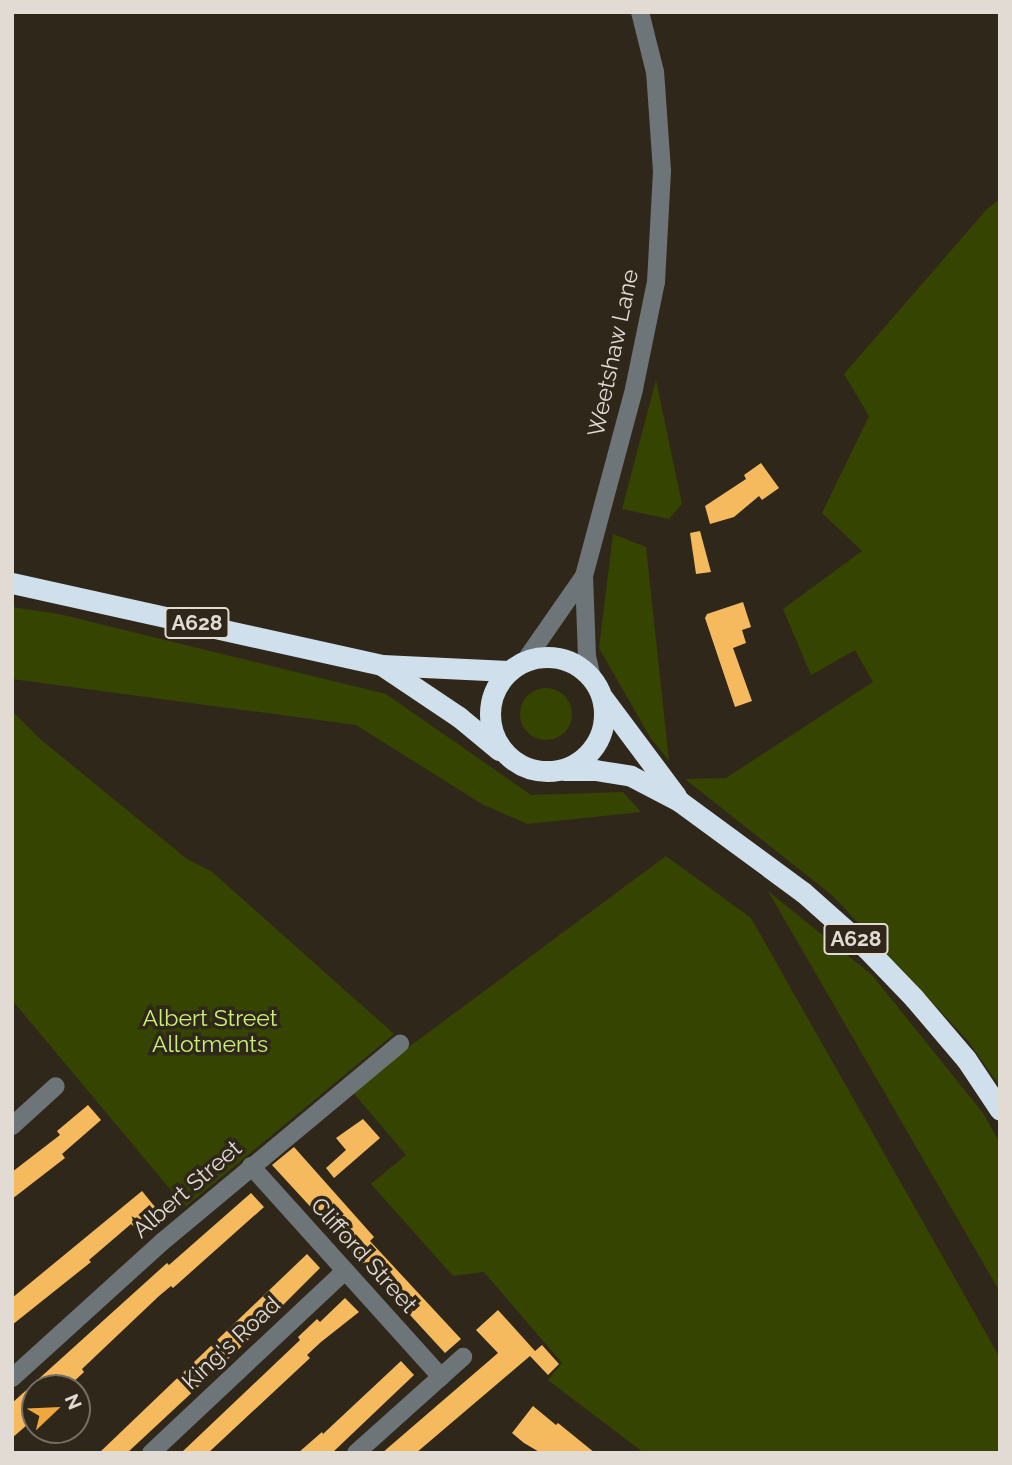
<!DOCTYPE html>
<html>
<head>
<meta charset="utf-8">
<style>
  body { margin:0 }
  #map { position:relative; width:1012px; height:1465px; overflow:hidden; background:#30271b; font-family:Raleway,sans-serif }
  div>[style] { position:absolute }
  .green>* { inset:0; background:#354500 }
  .round { border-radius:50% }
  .building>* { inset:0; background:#f5ba5d }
  .minor>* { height:18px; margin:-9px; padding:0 9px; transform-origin:9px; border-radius:9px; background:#6e7579 }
  .highway>* { height:21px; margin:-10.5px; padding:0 10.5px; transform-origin:10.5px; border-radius:10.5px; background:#cfdfeb }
  .highway>.ring { margin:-10.5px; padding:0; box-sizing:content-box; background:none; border:21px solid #cfdfeb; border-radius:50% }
  span { translate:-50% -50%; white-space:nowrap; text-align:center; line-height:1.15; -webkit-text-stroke:7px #30271b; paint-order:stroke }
  .shield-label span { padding:2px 5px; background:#30271b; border:2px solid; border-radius:5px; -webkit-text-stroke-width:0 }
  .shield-label { font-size:21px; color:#e1dbd4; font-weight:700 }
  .street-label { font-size:23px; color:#e1dbd4 }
  .park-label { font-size:23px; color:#caf073 }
  .frame { position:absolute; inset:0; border:14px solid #e1dbd4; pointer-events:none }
  .north { position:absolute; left:21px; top:1374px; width:70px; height:70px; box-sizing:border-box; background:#30271b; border:2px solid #776f65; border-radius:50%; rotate:67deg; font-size:19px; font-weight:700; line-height:28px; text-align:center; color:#e1dbd4 }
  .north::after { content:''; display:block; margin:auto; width:24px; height:32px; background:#efa73e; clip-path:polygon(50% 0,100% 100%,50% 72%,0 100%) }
</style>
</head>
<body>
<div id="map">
  <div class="green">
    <div style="clip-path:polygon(1000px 199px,1000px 1087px,969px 1042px,833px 896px,685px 779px,726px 778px,873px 682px,855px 650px,811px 675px,783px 609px,862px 551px,822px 513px,869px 416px,844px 374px,987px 209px)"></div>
    <div style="clip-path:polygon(656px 380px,682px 504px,669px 519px,622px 509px)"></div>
    <div style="clip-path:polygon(613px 534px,646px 547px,669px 761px,650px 737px,599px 648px)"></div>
    <div style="clip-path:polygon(12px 607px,59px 614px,386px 694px,531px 795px,623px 792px,641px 812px,527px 824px,482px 804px,356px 725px,12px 679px)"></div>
    <div class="round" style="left:520px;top:688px;width:52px;height:52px"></div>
    <div style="clip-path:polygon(12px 711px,40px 739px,187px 859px,211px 871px,394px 1034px,185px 1207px,12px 1000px)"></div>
    <div style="clip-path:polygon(666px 856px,751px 918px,1000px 1358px,1000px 1453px,644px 1453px,548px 1380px,562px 1363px,484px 1272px,453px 1276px,371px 1184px,406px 1155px,351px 1090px)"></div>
    <div style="clip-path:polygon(768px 891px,872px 975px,983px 1113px,1000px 1143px,1000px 1292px)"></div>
  </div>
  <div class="building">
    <div style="clip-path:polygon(761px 463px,779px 488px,762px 500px,759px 496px,734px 517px,710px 524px,705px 506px,746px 479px,744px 475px)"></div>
    <div style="clip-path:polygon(700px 531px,711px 572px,696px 574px,690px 533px)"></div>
    <div style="clip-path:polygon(743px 602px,751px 627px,742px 630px,746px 643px,733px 648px,752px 701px,735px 707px,705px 618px,707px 614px)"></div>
    <div style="clip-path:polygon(88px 1105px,101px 1120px,62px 1154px,65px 1158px,12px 1199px,12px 1172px,60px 1135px,57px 1131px)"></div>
    <div style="clip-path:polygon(363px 1119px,380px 1138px,334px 1178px,326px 1168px,346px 1150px,336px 1138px)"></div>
    <div style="clip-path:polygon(294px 1147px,374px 1237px,370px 1241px,461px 1339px,445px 1353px,272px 1165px)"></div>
    <div style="clip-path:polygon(142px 1191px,155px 1207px,133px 1226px,131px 1224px,89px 1260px,91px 1262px,12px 1325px,12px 1298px)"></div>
    <div style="clip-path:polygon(251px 1193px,264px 1207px,173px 1288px,171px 1286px,159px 1296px,82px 1369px,84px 1372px,67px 1388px,35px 1388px,35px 1418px,12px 1438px,12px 1403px,167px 1263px,169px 1265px)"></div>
    <div style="clip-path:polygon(307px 1254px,320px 1268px,242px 1346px,127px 1453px,99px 1453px)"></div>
    <div style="clip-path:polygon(345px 1298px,359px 1312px,321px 1342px,307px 1355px,310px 1358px,208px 1453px,181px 1453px,300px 1340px,298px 1337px,317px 1319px,320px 1322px)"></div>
    <div style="clip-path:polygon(498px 1310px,535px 1351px,542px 1345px,559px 1364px,548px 1375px,530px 1356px,416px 1453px,382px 1453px,498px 1353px,476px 1330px)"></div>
    <div style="clip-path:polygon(401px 1361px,414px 1375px,332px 1453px,298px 1453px,322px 1432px,323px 1434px)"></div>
    <div style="clip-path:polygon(533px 1406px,556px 1425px,558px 1423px,595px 1453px,541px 1453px,524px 1443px,512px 1433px)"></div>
  </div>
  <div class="minor">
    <div style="left:525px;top:661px;width:103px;rotate:-55.2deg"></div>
    <div style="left:592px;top:678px;width:22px;rotate:-103deg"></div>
    <div style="left:587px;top:657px;width:81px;rotate:-92.1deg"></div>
    <div style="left:584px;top:576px;width:194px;rotate:-75deg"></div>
    <div style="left:634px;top:389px;width:109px;rotate:-78.4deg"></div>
    <div style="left:656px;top:282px;width:111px;rotate:-86.9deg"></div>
    <div style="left:662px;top:171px;width:99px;rotate:-94deg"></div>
    <div style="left:655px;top:72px;width:62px;rotate:-104deg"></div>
    <div style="left:12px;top:1126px;width:59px;rotate:-42.3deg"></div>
    <div style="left:251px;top:1166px;width:284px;rotate:48deg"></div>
    <div style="left:12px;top:1378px;width:202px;rotate:-42.2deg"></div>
    <div style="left:162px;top:1242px;width:310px;rotate:-39.8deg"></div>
    <div style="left:151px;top:1453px;width:266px;rotate:-43.2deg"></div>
    <div style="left:356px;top:1453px;width:144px;rotate:-41.9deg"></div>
  </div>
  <div class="highway">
    <div style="left:12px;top:583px;width:379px;rotate:12.5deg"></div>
    <div style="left:382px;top:665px;width:126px;rotate:2.7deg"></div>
    <div class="ring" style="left:490px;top:657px;width:93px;height:93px"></div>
    <div style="left:383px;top:666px;width:92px;rotate:33.9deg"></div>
    <div style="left:459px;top:717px;width:52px;rotate:39.5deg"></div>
    <div style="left:603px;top:698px;width:122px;rotate:53.3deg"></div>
    <div style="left:564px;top:770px;width:31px"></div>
    <div style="left:595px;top:770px;width:36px;rotate:9deg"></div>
    <div style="left:631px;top:776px;width:54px;rotate:27.5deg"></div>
    <div style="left:679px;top:801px;width:154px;rotate:36.3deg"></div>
    <div style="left:803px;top:892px;width:86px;rotate:41.7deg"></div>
    <div style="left:867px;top:949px;width:68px;rotate:46.2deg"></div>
    <div style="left:914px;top:998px;width:80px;rotate:49.6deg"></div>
    <div style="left:966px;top:1059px;width:61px;rotate:56.3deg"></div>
  </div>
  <div class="shield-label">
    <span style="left:197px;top:623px">A628</span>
    <span style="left:856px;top:939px">A628</span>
  </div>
  <div class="street-label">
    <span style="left:613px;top:353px;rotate:-78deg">Weetshaw Lane</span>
    <span style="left:187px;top:1189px;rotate:-41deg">Albert Street</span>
    <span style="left:364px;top:1255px;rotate:48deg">Clifford Street</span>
    <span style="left:231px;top:1343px;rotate:-43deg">King's Road</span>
  </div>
  <div class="park-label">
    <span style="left:210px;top:1031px">Albert Street<br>Allotments</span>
  </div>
  <div class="frame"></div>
  <div class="north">N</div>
</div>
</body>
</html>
